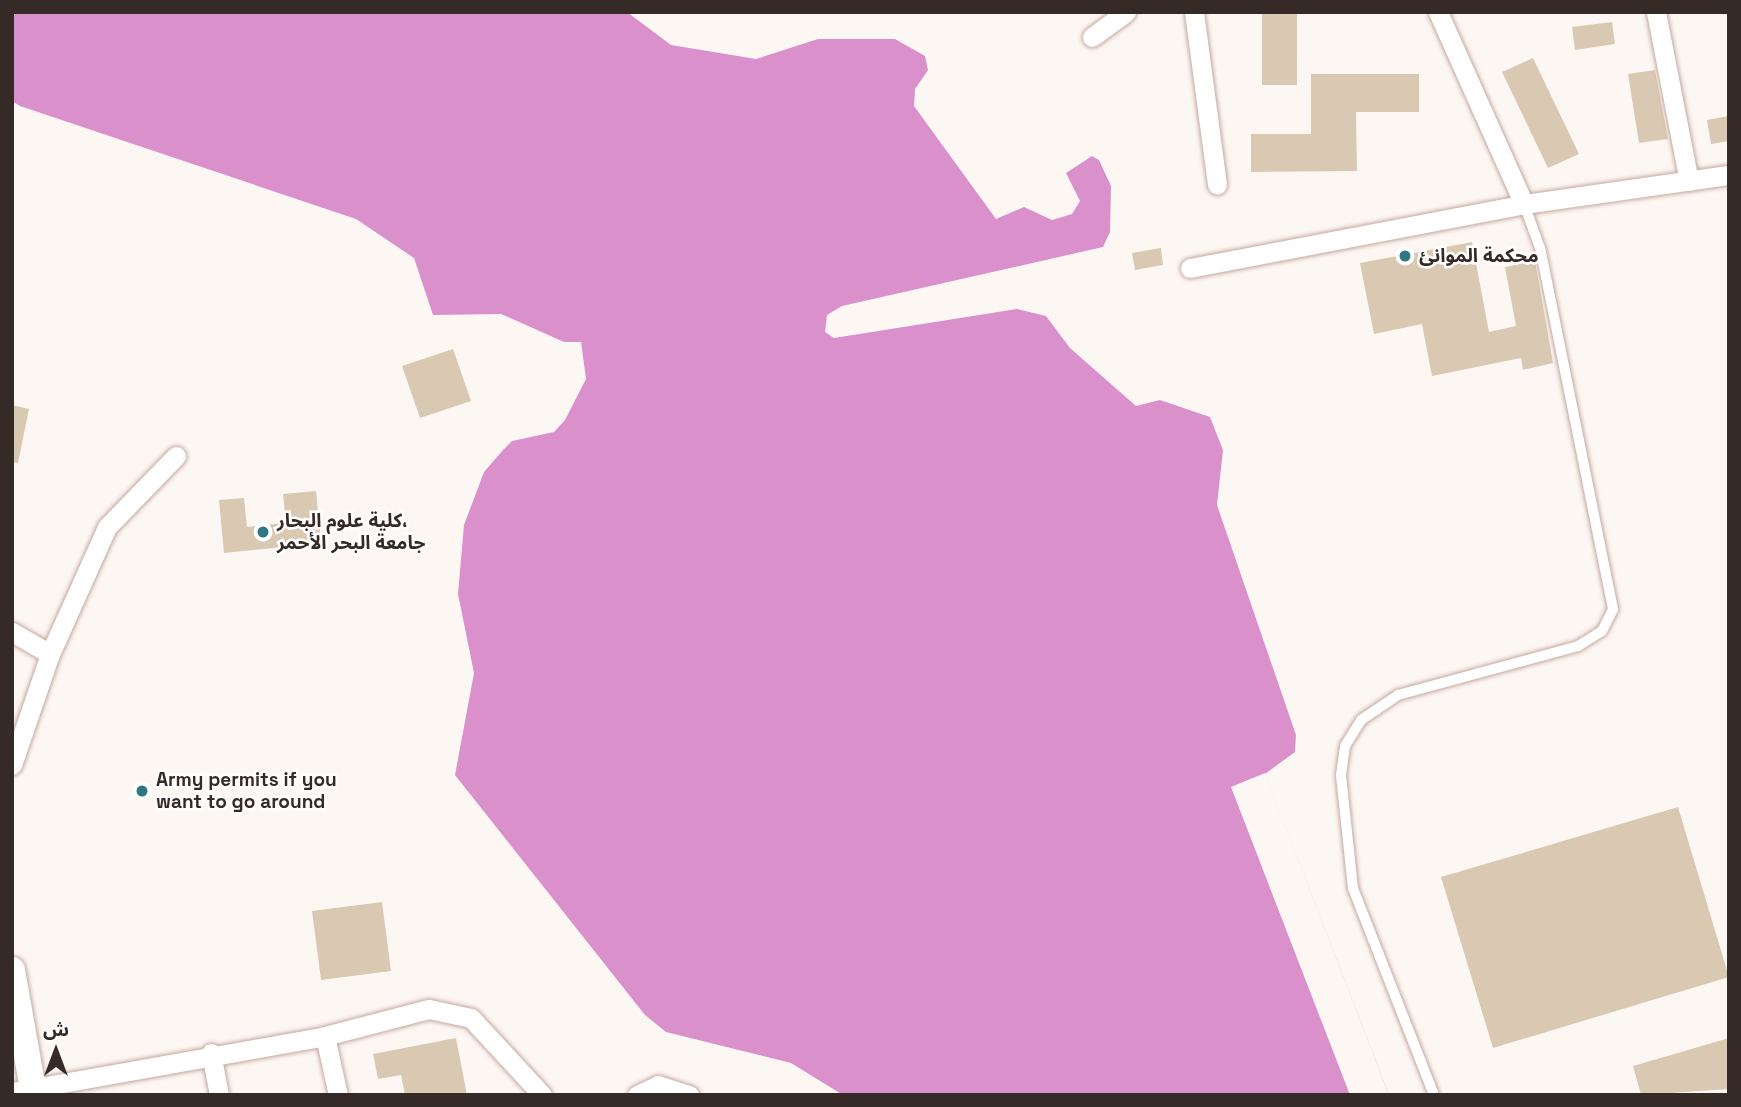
<!DOCTYPE html>
<html>
<head>
<meta charset="utf-8">
<style>
  body { margin:0 }
  #map { position:relative; width:1741px; height:1107px; overflow:hidden; background:#fdf7f4; font-family:"Space Grotesk","Noto Sans Arabic",sans-serif }
  div>[style] { position:absolute }
  .water>* { inset:0; background:#da90ca }
  .pier>* { inset:0; background:#fdf7f4 }
  .building>* { inset:0; background:#dac9b2 }
  .roads { filter:drop-shadow(0 0 2px #c5a99e) drop-shadow(0 0 2px #c5a99e) }
  .lane>* { height:10px; margin:-5px; padding:0 5px; transform-origin:5px; border-radius:5px; background:#fff }
  .street>* { height:19px; margin:-9.5px; padding:0 9.5px; transform-origin:9.5px; border-radius:9.5px; background:#fff }
  .secondary>* { height:26px; margin:-13px; padding:0 13px; transform-origin:13px; border-radius:13px; background:#fff }
  .dots>* { width:19px; height:19px; translate:-50% -50%; box-sizing:border-box; border:4px solid #fff; border-radius:50% }
  span { translate:-50% -50%; white-space:nowrap; text-align:center; line-height:1.15; -webkit-text-stroke:5px #fff; paint-order:stroke }
  .poi-label { font-size:19px; color:#352a26; font-weight:700 }
  .left { translate:0 -50%; text-align:left }
  .frame { position:absolute; inset:0; border:14px solid #352a26; pointer-events:none }
  .north { position:absolute; left:21px; top:1016px; width:70px; height:70px; -webkit-text-stroke:5px #fff; paint-order:stroke; rotate:0deg; font-size:19px; font-weight:700; line-height:28px; text-align:center; color:#352a26 }
  .north::after { content:''; display:block; margin:auto; width:24px; height:32px; background:#352a26; clip-path:polygon(50% 0,100% 100%,50% 72%,0 100%) }
</style>
</head>
<body>
<div id="map">
  <div class="water">
    <div style="clip-path:polygon(12px 12px,627px 12px,671px 45px,756px 59px,818px 39px,895px 39px,925px 56px,928px 70px,915px 89px,914px 106px,996px 219px,1024px 207px,1052px 220px,1072px 214px,1080px 201px,1066px 173px,1092px 156px,1099px 160px,1111px 186px,1110px 232px,1103px 247px,842px 306px,827px 315px,825px 332px,834px 338px,1017px 309px,1046px 316px,1070px 348px,1136px 406px,1160px 400px,1210px 417px,1223px 450px,1217px 505px,1296px 735px,1295px 752px,1265px 774px,1389px 1095px,843px 1095px,791px 1063px,666px 1032px,645px 1015px,455px 775px,474px 673px,458px 594px,464px 525px,484px 472px,503px 450px,512px 441px,554px 432px,565px 420px,586px 379px,581px 342px,564px 342px,501px 314px,433px 315px,414px 258px,356px 219px,20px 106px,12px 101px)"></div>
  </div>
  <div class="pier">
    <div style="clip-path:polygon(1265px 773px,1389px 1095px,1350px 1095px,1231px 787px)"></div>
  </div>
  <div class="building">
    <div style="clip-path:polygon(1262px 12px,1297px 12px,1297px 85px,1262px 85px)"></div>
    <div style="clip-path:polygon(1612px 22px,1615px 44px,1575px 50px,1572px 27px)"></div>
    <div style="clip-path:polygon(1533px 58px,1579px 154px,1548px 168px,1502px 72px)"></div>
    <div style="clip-path:polygon(1655px 70px,1668px 139px,1639px 143px,1628px 74px)"></div>
    <div style="clip-path:polygon(1311px 74px,1419px 74px,1419px 112px,1356px 112px,1357px 171px,1251px 172px,1251px 134px,1311px 134px)"></div>
    <div style="clip-path:polygon(1729px 116px,1729px 141px,1711px 144px,1707px 120px)"></div>
    <div style="clip-path:polygon(1472px 242px,1489px 332px,1516px 326px,1505px 267px,1535px 261px,1553px 363px,1523px 370px,1521px 358px,1432px 376px,1422px 324px,1374px 334px,1360px 263px)"></div>
    <div style="clip-path:polygon(1161px 248px,1163px 265px,1135px 270px,1132px 253px)"></div>
    <div style="clip-path:polygon(453px 349px,471px 401px,420px 418px,402px 366px)"></div>
    <div style="clip-path:polygon(12px 405px,29px 409px,18px 463px,12px 462px)"></div>
    <div style="clip-path:polygon(316px 491px,321px 543px,224px 553px,219px 500px,244px 498px,247px 527px,286px 523px,283px 494px)"></div>
    <div style="clip-path:polygon(1678px 807px,1729px 977px,1493px 1048px,1441px 877px)"></div>
    <div style="clip-path:polygon(382px 902px,391px 971px,321px 980px,312px 911px)"></div>
    <div style="clip-path:polygon(456px 1038px,467px 1095px,405px 1095px,401px 1075px,378px 1079px,373px 1054px)"></div>
    <div style="clip-path:polygon(1729px 1038px,1729px 1089px,1641px 1095px,1633px 1066px)"></div>
  </div>
  <div class="roads">
    <div class="lane">
      <div style="left:1434px;top:1095px;width:222px;rotate:-111.4deg"></div>
      <div style="left:1353px;top:888px;width:114px;rotate:-96.1deg"></div>
      <div style="left:1341px;top:775px;width:29px;rotate:-82deg"></div>
      <div style="left:1345px;top:746px;width:31px;rotate:-58deg"></div>
      <div style="left:1361px;top:720px;width:45px;rotate:-34deg"></div>
      <div style="left:1398px;top:695px;width:187px;rotate:-15.2deg"></div>
      <div style="left:1578px;top:646px;width:28px;rotate:-32deg"></div>
      <div style="left:1602px;top:631px;width:25px;rotate:-63deg"></div>
      <div style="left:1613px;top:609px;width:368px;rotate:-101.4deg"></div>
      <div style="left:1540px;top:248px;width:47px;rotate:-110deg"></div>
    </div>
    <div class="street">
      <div style="left:1194px;top:12px;width:174px;rotate:82.4deg"></div>
      <div style="left:1438px;top:12px;width:210px;rotate:65.9deg"></div>
      <div style="left:1524px;top:204px;width:207px;rotate:-8.1deg"></div>
      <div style="left:1656px;top:12px;width:172px;rotate:79deg"></div>
      <div style="left:1092px;top:37px;width:42px;rotate:-36.3deg"></div>
      <div style="left:1190px;top:268px;width:340px;rotate:-10.8deg"></div>
      <div style="left:12px;top:632px;width:44px;rotate:30.1deg"></div>
      <div style="left:50px;top:654px;width:117px;rotate:108.9deg"></div>
      <div style="left:50px;top:654px;width:139px;rotate:-65.8deg"></div>
      <div style="left:107px;top:527px;width:99px;rotate:-45.8deg"></div>
      <div style="left:325px;top:1036px;width:60px;rotate:77.6deg"></div>
      <div style="left:211px;top:1053px;width:43px;rotate:79.2deg"></div>
      <div style="left:12px;top:1092px;width:318px;rotate:-10.1deg"></div>
      <div style="left:325px;top:1036px;width:107px;rotate:-14.6deg"></div>
      <div style="left:429px;top:1009px;width:43px;rotate:12.1deg"></div>
      <div style="left:471px;top:1018px;width:105px;rotate:47.3deg"></div>
      <div style="left:637px;top:1095px;width:23px;rotate:-25deg"></div>
      <div style="left:658px;top:1085px;width:33px;rotate:18deg"></div>
    </div>
    <div class="secondary">
      <div style="left:12px;top:970px;width:127px;rotate:80deg"></div>
    </div>
  </div>
  <div class="dots">
    <div style="left:1405px;top:256px;background:#307783"></div>
    <div style="left:263px;top:532px;background:#307783"></div>
    <div style="left:142px;top:791px;background:#307783"></div>
  </div>
  <div class="poi-label">
    <span class="left" style="left:1419px;top:256px">محكمة الموانئ</span>
    <span class="left" style="left:277px;top:532px">كلية علوم البحار،<br>جامعة البحر الأحمر</span>
    <span class="left" style="left:156px;top:791px">Army permits if you<br>want to go around</span>
  </div>
  <div class="frame"></div>
  <div class="north">ش</div>
</div>
</body>
</html>
